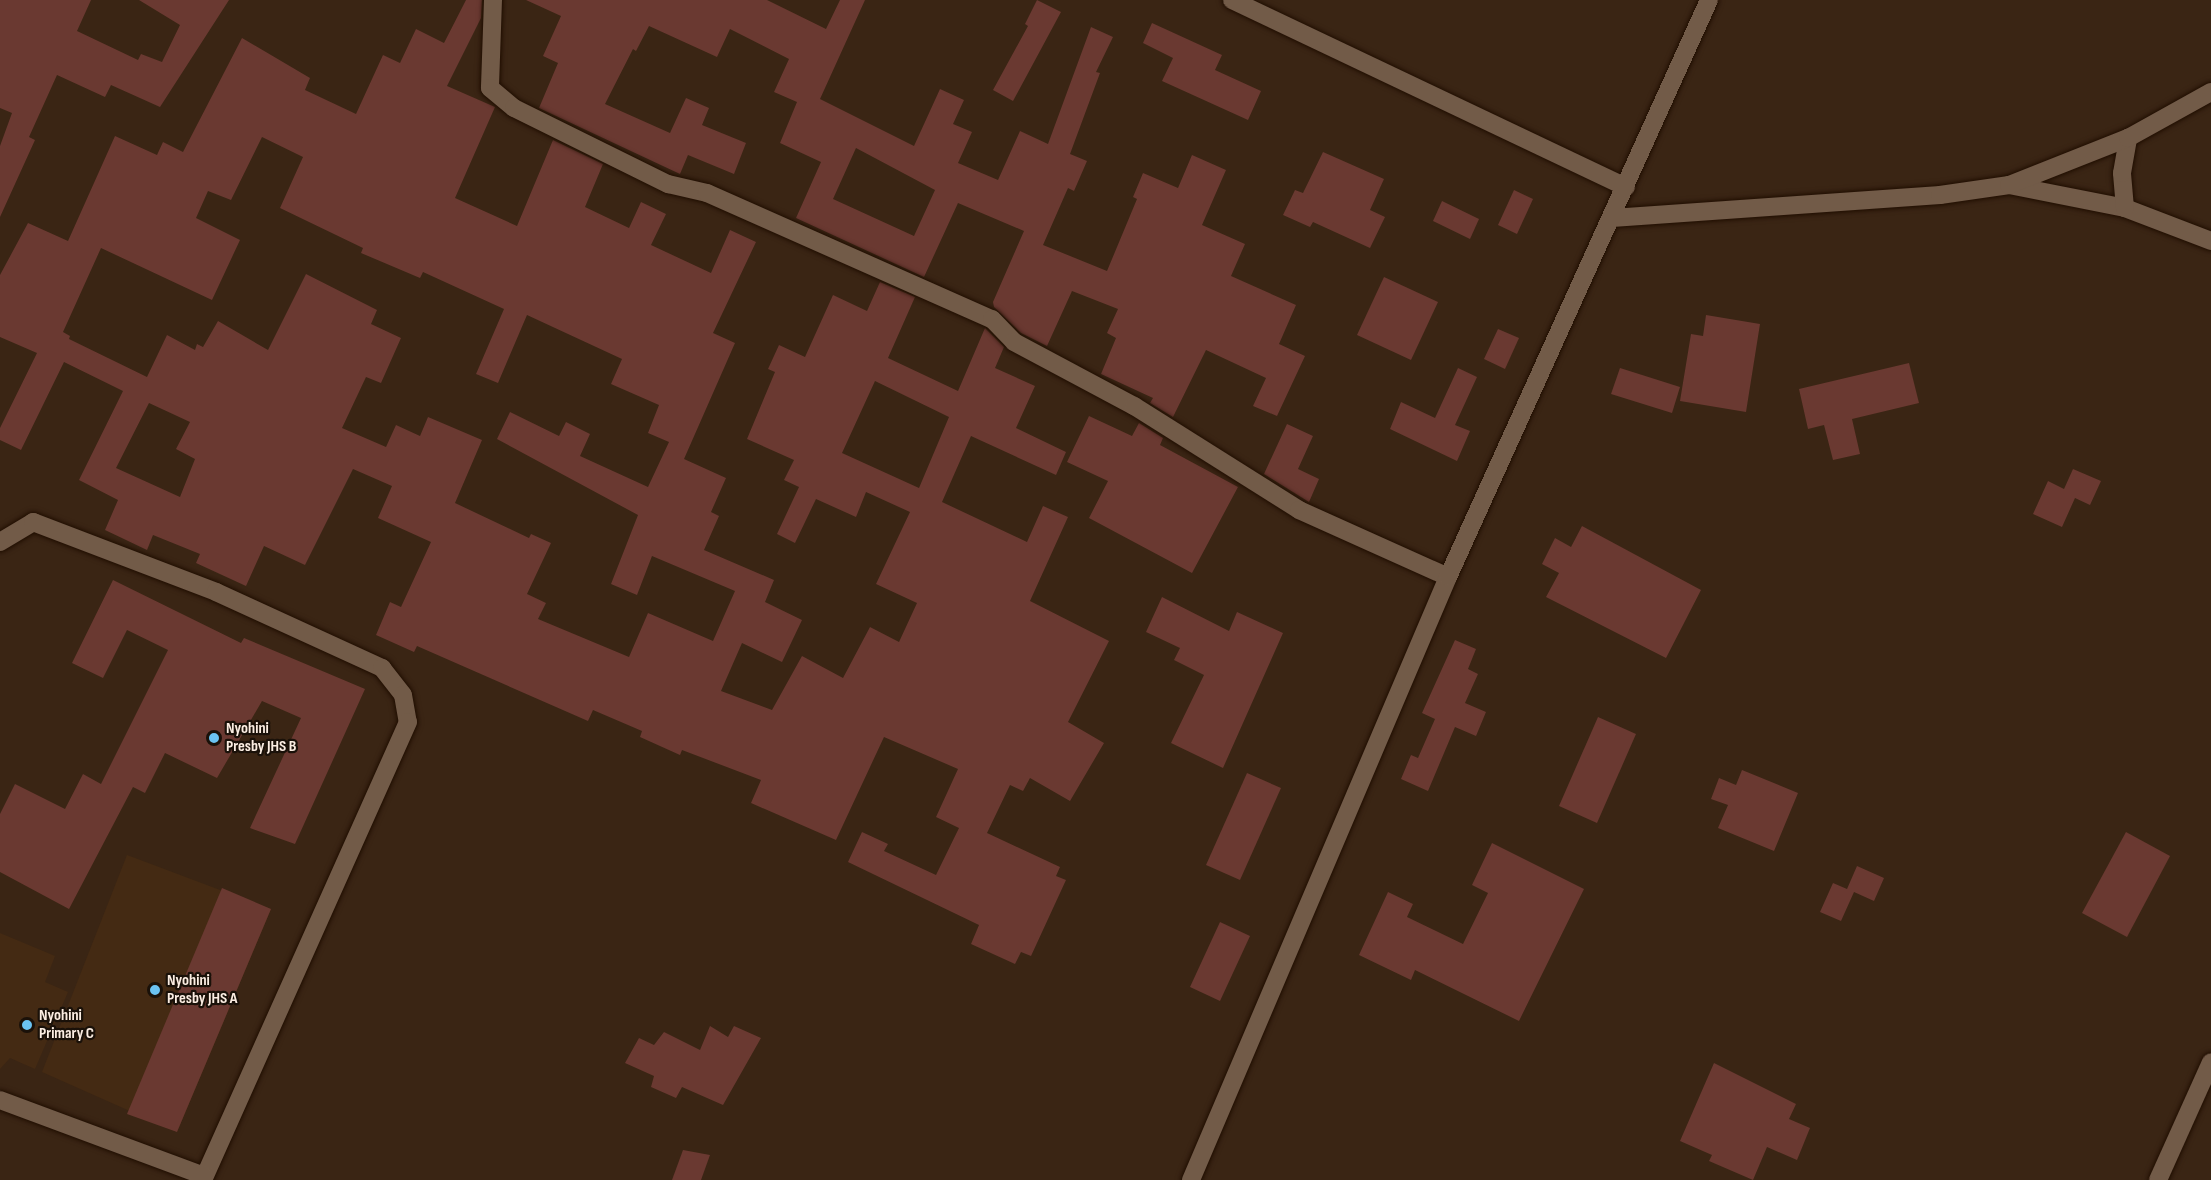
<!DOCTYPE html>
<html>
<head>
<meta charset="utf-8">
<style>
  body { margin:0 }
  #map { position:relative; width:2211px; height:1180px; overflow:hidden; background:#3a2514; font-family:"Sofia Sans Condensed",sans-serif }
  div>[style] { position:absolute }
  .built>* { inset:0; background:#442a13 }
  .building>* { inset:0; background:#6a3931 }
  .roads { filter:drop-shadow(0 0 2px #200e00) drop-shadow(0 0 2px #200e00) }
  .minor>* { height:18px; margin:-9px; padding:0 9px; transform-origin:9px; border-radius:9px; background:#725b48 }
  .dots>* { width:16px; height:16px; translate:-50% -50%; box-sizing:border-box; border:3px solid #1a1109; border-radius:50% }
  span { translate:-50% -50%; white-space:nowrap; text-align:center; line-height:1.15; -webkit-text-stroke:4.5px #1a1109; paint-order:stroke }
  .poi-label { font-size:16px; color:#fbede2; font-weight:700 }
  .left { translate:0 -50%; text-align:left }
</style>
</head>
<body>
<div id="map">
  <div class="built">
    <div style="clip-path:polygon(127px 855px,271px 909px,177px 1132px,42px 1072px)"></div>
    <div style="clip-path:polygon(0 933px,55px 956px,45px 982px,68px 992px,35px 1069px,10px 1058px,0 1069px)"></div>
  </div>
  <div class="building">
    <div style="clip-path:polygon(0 0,91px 0,77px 31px,138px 60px,141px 54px,162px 62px,180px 25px,139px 0,229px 0,160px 107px,111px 85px,105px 97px,57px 75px,29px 137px,35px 140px,0 217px,0 146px,12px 113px,0 108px)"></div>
    <div style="clip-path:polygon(evenodd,466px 0,482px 0,481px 18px,447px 86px,495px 107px,455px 198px,517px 226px,553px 140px,603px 164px,585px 207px,629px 228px,641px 202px,666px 214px,651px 245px,711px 273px,730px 230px,756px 242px,713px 333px,735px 343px,684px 459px,726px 478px,711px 512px,719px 516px,704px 550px,774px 580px,765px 602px,802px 620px,782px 662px,742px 643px,721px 691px,772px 710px,802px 656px,843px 678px,870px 627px,899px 642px,917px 603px,876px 584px,910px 512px,866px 492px,856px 517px,816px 499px,795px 543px,777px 534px,799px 487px,784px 480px,794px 460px,747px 439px,775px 372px,768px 369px,779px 345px,805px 357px,833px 295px,867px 311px,880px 282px,915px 297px,888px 358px,958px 391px,985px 328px,1004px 347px,995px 368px,1035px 386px,1016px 428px,1066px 452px,1056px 475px,971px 436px,942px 502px,1027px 542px,1043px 506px,1068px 517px,1030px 601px,1109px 641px,1068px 722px,1104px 743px,1070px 801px,1030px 778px,1023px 791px,1010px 785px,987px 833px,1060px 867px,1056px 876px,1066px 880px,1031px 956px,1021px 952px,1015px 964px,971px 944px,979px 925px,848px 862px,862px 832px,888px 844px,884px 851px,936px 875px,959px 828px,936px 817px,958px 769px,884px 737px,836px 840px,751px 803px,761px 780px,682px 750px,680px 755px,640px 737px,642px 731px,593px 710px,588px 721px,417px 646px,414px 652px,376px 635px,390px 602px,401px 607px,431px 542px,378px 518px,392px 486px,353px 469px,305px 565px,264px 546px,246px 586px,196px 563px,200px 554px,153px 535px,147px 550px,105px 530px,118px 500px,79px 480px,123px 391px,64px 362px,21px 450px,0 440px,0 428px,37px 353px,0 337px,0 275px,28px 223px,68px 241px,115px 136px,157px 155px,163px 142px,183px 152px,242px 38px,310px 78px,305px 90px,356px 114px,383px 55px,400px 63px,416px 29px,444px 43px,466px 0,262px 137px,303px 157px,280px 208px,363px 248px,361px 253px,420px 278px,423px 272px,504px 309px,476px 374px,498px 383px,527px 315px,622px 359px,611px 384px,659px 405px,648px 433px,669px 442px,648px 487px,580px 456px,590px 434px,566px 422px,559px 436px,510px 412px,497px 439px,638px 515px,611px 584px,637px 595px,652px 556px,735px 591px,713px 641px,648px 613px,629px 657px,538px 619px,546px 603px,527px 594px,551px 543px,531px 534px,529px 538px,455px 503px,482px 440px,428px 417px,420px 436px,396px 425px,386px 447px,342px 428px,366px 377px,381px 383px,401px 338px,371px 324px,377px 310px,306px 274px,268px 350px,218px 321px,203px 347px,197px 344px,195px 350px,167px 335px,147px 377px,69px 339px,70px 336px,63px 332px,101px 248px,212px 300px,240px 240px,196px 218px,208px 191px,231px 200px,262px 137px,466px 0,875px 381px,949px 417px,919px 488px,842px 453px,875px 381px,466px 0,149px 403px,190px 422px,176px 449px,195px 459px,180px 497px,116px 468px,149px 403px)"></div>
    <div style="clip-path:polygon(evenodd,526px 0,767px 0,826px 29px,840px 0,865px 0,820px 99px,914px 146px,940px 89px,964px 100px,953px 124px,972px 132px,958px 163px,998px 180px,1020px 131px,1048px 144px,1091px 27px,1113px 37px,1096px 72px,1100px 73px,1070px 154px,1087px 161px,1074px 191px,1068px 188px,1043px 245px,1107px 271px,1137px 199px,1133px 197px,1143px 173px,1178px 188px,1192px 155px,1226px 170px,1202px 225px,1245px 244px,1231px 276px,1296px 305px,1279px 344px,1305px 356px,1277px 416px,1253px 406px,1266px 378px,1206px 350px,1173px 417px,1150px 403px,1153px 398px,1101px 374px,1116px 338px,1107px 333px,1118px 309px,1072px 291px,1047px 346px,1021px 333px,994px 307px,993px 302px,1024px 231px,958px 203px,924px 277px,796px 218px,821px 162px,780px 143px,797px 102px,774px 92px,789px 59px,730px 29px,717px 57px,649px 26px,636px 51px,633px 49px,605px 104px,670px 133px,686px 98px,709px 108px,702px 125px,746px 143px,734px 174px,688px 155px,680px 174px,539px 108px,558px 63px,543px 56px,561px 16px,526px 0,856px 148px,935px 190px,914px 236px,833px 199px,856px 148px)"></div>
    <div style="clip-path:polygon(1037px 0,1061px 12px,1013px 101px,993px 90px,1028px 26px,1025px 24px)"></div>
    <div style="clip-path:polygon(1152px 23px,1222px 55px,1215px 70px,1261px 91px,1248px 120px,1162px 81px,1173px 58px,1143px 43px)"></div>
    <div style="clip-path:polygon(1323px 152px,1384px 179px,1370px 210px,1385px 217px,1370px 248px,1313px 222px,1310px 227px,1283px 215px,1295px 190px,1303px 193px)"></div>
    <div style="clip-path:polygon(1514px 190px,1533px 199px,1517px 234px,1498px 225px)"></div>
    <div style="clip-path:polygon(1442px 201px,1479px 219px,1470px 239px,1433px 221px)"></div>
    <div style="clip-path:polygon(1384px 277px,1438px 302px,1411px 360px,1357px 335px)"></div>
    <div style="clip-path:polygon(1706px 315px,1760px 324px,1746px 412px,1680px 401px,1691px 334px,1703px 336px)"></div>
    <div style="clip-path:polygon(1498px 329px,1519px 338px,1505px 369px,1484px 359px)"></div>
    <div style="clip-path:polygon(1909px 363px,1919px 403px,1852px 419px,1860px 454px,1833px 460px,1824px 425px,1808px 429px,1799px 389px)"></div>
    <div style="clip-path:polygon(1458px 368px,1477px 377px,1455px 425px,1470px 431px,1457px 461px,1390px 429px,1401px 402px,1435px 418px)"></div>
    <div style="clip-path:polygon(1620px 368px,1680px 387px,1672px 413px,1611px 394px)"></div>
    <div style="clip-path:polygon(1089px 416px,1132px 436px,1139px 423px,1163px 438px,1160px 445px,1238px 487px,1192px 573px,1089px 518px,1108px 481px,1067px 462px)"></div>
    <div style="clip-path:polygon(1287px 424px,1313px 436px,1298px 469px,1319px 479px,1309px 502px,1264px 474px)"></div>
    <div style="clip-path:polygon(2073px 469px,2101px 481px,2090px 505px,2075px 498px,2062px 527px,2033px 514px,2048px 481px,2064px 489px)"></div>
    <div style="clip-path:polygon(1582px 526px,1701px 590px,1666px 658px,1546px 597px,1559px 573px,1542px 564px,1555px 538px,1571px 547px)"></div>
    <div style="clip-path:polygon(113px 580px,241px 643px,244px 638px,365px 689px,295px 844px,250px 828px,301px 718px,262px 701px,217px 778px,165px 753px,145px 793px,133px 787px,69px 909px,0 872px,0 814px,15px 784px,65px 809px,83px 774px,101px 784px,168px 650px,127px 630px,103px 678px,72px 663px)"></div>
    <div style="clip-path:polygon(1162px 597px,1229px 631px,1237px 612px,1283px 633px,1223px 768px,1171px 743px,1204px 675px,1174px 660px,1180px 648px,1146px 632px)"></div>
    <div style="clip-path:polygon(1455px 640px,1476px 649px,1468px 669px,1478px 674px,1465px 703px,1486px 712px,1476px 736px,1455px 727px,1428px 791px,1401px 779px,1411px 755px,1418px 758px,1435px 719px,1422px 713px)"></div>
    <div style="clip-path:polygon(1598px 717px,1636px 734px,1597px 823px,1559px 806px)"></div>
    <div style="clip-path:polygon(1742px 770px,1798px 793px,1774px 851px,1718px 828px,1728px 805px,1711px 799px,1719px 778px,1736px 785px)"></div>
    <div style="clip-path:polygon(1247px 773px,1281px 788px,1240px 880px,1206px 865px)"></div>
    <div style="clip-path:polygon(2126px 832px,2170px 856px,2127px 937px,2082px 913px)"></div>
    <div style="clip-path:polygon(1492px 843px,1584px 889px,1519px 1021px,1415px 970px,1411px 980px,1359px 955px,1388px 892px,1413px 904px,1407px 917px,1463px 944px,1488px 893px,1472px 885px)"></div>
    <div style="clip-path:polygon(1857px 866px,1884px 878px,1874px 901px,1854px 892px,1841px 921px,1820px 912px,1833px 883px,1847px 889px)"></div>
    <div style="clip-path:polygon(222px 888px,271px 909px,177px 1132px,127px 1114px)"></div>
    <div style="clip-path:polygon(1220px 922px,1250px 936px,1220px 1001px,1190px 987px)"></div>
    <div style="clip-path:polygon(710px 1026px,728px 1037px,734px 1026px,761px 1038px,723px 1105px,682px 1087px,676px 1098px,651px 1087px,654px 1076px,625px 1063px,639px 1038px,654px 1045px,664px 1032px,700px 1050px)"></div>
    <div style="clip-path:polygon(1714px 1063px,1796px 1104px,1789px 1119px,1810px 1128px,1797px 1160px,1767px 1147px,1753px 1180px,1709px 1161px,1712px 1155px,1680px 1141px)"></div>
    <div style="clip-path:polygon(683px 1150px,710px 1155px,701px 1180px,672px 1180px)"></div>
  </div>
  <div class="roads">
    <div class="minor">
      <div style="left:493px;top:0;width:88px;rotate:92deg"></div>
      <div style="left:490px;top:88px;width:31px;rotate:40deg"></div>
      <div style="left:514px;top:108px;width:172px;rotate:26.3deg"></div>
      <div style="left:668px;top:184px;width:40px;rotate:13deg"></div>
      <div style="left:707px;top:193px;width:312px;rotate:23.9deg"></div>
      <div style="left:992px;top:319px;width:32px;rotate:46deg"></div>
      <div style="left:1014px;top:342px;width:136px;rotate:28.1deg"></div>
      <div style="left:1134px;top:406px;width:195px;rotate:32.2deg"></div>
      <div style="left:1299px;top:510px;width:163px;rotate:24.2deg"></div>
      <div style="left:1232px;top:0;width:436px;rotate:25.4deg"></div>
      <div style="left:2009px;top:185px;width:118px;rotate:11.2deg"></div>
      <div style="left:2125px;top:208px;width:92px;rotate:21deg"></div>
      <div style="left:2125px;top:208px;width:35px;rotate:-95deg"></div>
      <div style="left:2122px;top:173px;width:36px;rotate:-80deg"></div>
      <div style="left:1612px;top:218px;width:329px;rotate:-4deg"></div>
      <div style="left:1940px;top:195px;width:70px;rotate:-8.2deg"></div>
      <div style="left:2009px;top:185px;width:128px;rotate:-21.6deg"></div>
      <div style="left:2128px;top:138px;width:95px;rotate:-29deg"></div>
      <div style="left:0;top:542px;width:39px;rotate:-31deg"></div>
      <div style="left:33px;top:522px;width:196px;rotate:20.9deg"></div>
      <div style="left:216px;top:592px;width:183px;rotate:24.6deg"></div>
      <div style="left:382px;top:668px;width:34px;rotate:52deg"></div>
      <div style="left:403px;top:695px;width:27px;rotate:80deg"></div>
      <div style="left:408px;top:722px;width:502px;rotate:114.11deg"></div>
      <div style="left:0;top:1100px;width:218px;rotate:20.4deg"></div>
      <div style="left:1191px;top:1180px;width:655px;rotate:-66.92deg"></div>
      <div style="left:1448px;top:577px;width:633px;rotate:-65.66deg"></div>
      <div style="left:2158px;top:1180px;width:129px;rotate:-65.8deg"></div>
    </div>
  </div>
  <div class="dots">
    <div style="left:214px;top:738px;background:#6bc3f2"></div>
    <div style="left:155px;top:990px;background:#6bc3f2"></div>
    <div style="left:27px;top:1025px;background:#6bc3f2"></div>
  </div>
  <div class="poi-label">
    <span class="left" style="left:226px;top:738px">Nyohini<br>Presby JHS B</span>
    <span class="left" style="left:167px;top:990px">Nyohini<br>Presby JHS A</span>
    <span class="left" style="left:39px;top:1025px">Nyohini<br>Primary C</span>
  </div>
</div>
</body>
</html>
